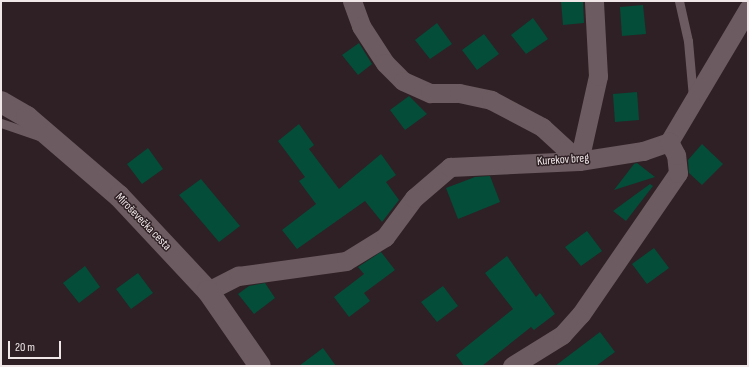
<!DOCTYPE html>
<html>
<head>
<meta charset="utf-8">
<style>
  body { margin:0 }
  #map { position:relative; width:749px; height:367px; overflow:hidden; background:#2e2024; font-family:"Sofia Sans Condensed",sans-serif }
  div>[style] { position:absolute }
  .building>* { inset:0; background:#044d39 }
  .lane>* { height:9px; margin:-4.5px; padding:0 4.5px; transform-origin:4.5px; border-radius:4.5px; background:#6c5b60 }
  .street>* { height:19px; margin:-9.5px; padding:0 9.5px; transform-origin:9.5px; border-radius:9.5px; background:#6c5b60 }
  .secondary>* { height:22px; margin:-11px; padding:0 11px; transform-origin:11px; border-radius:11px; background:#6c5b60 }
  span { translate:-50% -50%; white-space:nowrap; text-align:center; line-height:1.15; -webkit-text-stroke:3px #2e2024; paint-order:stroke }
  .street-label { font-size:12px; color:#f0e7e9 }
  .frame { position:absolute; inset:0; border:2px solid #f0e7e9; pointer-events:none }
  .scale { position:absolute; left:8px; top:341px; width:53px; height:18px; box-sizing:border-box; border:2px solid #f0e7e9; border-top:0; padding-left:5px; font-size:12px; line-height:14px; white-space:nowrap; color:#f0e7e9; -webkit-text-stroke:3px #2e2024; paint-order:stroke }
</style>
</head>
<body>
<div id="map">
  <div class="building">
    <div style="clip-path:polygon(561px 1px,583px 1px,584px 23px,563px 25px)"></div>
    <div style="clip-path:polygon(643px 5px,646px 34px,622px 36px,620px 7px)"></div>
    <div style="clip-path:polygon(533px 18px,548px 39px,526px 54px,511px 35px)"></div>
    <div style="clip-path:polygon(437px 23px,452px 44px,430px 59px,415px 40px)"></div>
    <div style="clip-path:polygon(484px 34px,499px 54px,477px 70px,462px 50px)"></div>
    <div style="clip-path:polygon(359px 43px,372px 64px,358px 75px,342px 55px)"></div>
    <div style="clip-path:polygon(637px 92px,639px 120px,615px 122px,613px 94px)"></div>
    <div style="clip-path:polygon(409px 96px,427px 114px,405px 130px,390px 110px)"></div>
    <div style="clip-path:polygon(299px 124px,314px 145px,309px 149px,339px 189px,381px 154px,396px 175px,386px 182px,399px 200px,382px 222px,365px 201px,297px 249px,282px 230px,316px 204px,299px 181px,305px 177px,278px 141px)"></div>
    <div style="clip-path:polygon(702px 144px,723px 164px,702px 185px,689px 173px,688px 160px)"></div>
    <div style="clip-path:polygon(148px 148px,163px 169px,142px 184px,127px 164px)"></div>
    <div style="clip-path:polygon(637px 163px,655px 177px,614px 190px,634px 164px)"></div>
    <div style="clip-path:polygon(490px 176px,500px 202px,458px 219px,446px 188px,475px 177px)"></div>
    <div style="clip-path:polygon(201px 179px,240px 226px,219px 242px,179px 195px)"></div>
    <div style="clip-path:polygon(650px 184px,653px 186px,626px 221px,613px 211px)"></div>
    <div style="clip-path:polygon(587px 231px,602px 251px,581px 266px,565px 247px)"></div>
    <div style="clip-path:polygon(654px 248px,669px 268px,647px 284px,632px 264px)"></div>
    <div style="clip-path:polygon(381px 252px,395px 270px,364px 293px,370px 301px,349px 317px,334px 297px,364px 274px,358px 267px)"></div>
    <div style="clip-path:polygon(507px 256px,536px 297px,540px 293px,555px 314px,534px 330px,531px 327px,482px 366px,464px 366px,456px 355px,513px 309px,485px 273px)"></div>
    <div style="clip-path:polygon(85px 266px,100px 287px,79px 303px,63px 283px)"></div>
    <div style="clip-path:polygon(138px 273px,153px 293px,131px 309px,116px 289px)"></div>
    <div style="clip-path:polygon(265px 283px,275px 298px,254px 314px,238px 294px,249px 286px)"></div>
    <div style="clip-path:polygon(443px 286px,458px 306px,437px 322px,421px 302px)"></div>
    <div style="clip-path:polygon(600px 332px,615px 352px,596px 366px,555px 366px)"></div>
    <div style="clip-path:polygon(323px 348px,336px 366px,299px 366px)"></div>
  </div>
  <div class="lane">
    <div style="left:679px;top:1px;width:41px;rotate:77.3deg"></div>
    <div style="left:688px;top:41px;width:56px;rotate:84.9deg"></div>
    <div style="left:1px;top:123px;width:40px;rotate:18.9deg"></div>
  </div>
  <div class="street">
    <div style="left:352px;top:1px;width:27px;rotate:70deg"></div>
    <div style="left:361px;top:26px;width:44px;rotate:57deg"></div>
    <div style="left:385px;top:63px;width:25px;rotate:45deg"></div>
    <div style="left:403px;top:81px;width:30px;rotate:24deg"></div>
    <div style="left:430px;top:93px;width:29px"></div>
    <div style="left:459px;top:93px;width:33px;rotate:12deg"></div>
    <div style="left:491px;top:100px;width:58px;rotate:27.9deg"></div>
    <div style="left:542px;top:127px;width:50px;rotate:42.6deg"></div>
    <div style="left:669px;top:142px;width:155px;rotate:-59.3deg"></div>
    <div style="left:579px;top:161px;width:87px;rotate:-77.4deg"></div>
    <div style="left:598px;top:76px;width:75px;rotate:-93.1deg"></div>
    <div style="left:208px;top:291px;width:34px;rotate:-27deg"></div>
    <div style="left:238px;top:276px;width:109px;rotate:-7.9deg"></div>
    <div style="left:346px;top:261px;width:46px;rotate:-31.6deg"></div>
    <div style="left:385px;top:237px;width:49px;rotate:-53.4deg"></div>
    <div style="left:414px;top:198px;width:48px;rotate:-40.7deg"></div>
    <div style="left:450px;top:167px;width:129px;rotate:-2.7deg"></div>
    <div style="left:579px;top:161px;width:65px;rotate:-8.9deg"></div>
    <div style="left:643px;top:151px;width:28px;rotate:-19deg"></div>
    <div style="left:512px;top:366px;width:59px;rotate:-31.8deg"></div>
    <div style="left:562px;top:335px;width:28px;rotate:-48deg"></div>
    <div style="left:581px;top:314px;width:171px;rotate:-55.5deg"></div>
    <div style="left:678px;top:173px;width:18px;rotate:-96deg"></div>
    <div style="left:676px;top:155px;width:15px;rotate:-118deg"></div>
  </div>
  <div class="secondary">
    <div style="left:1px;top:102px;width:30px;rotate:30deg"></div>
    <div style="left:27px;top:117px;width:121px;rotate:40.7deg"></div>
    <div style="left:119px;top:196px;width:130px;rotate:46.9deg"></div>
    <div style="left:208px;top:291px;width:91px;rotate:55.3deg"></div>
  </div>
  <div class="street-label">
    <span style="left:563px;top:160px;rotate:-4deg">Kurekov breg</span>
    <span style="left:143px;top:222px;rotate:46deg">Miroševečka cesta</span>
  </div>
  <div class="frame"></div>
  <div class="scale">20 m</div>
</div>
</body>
</html>
